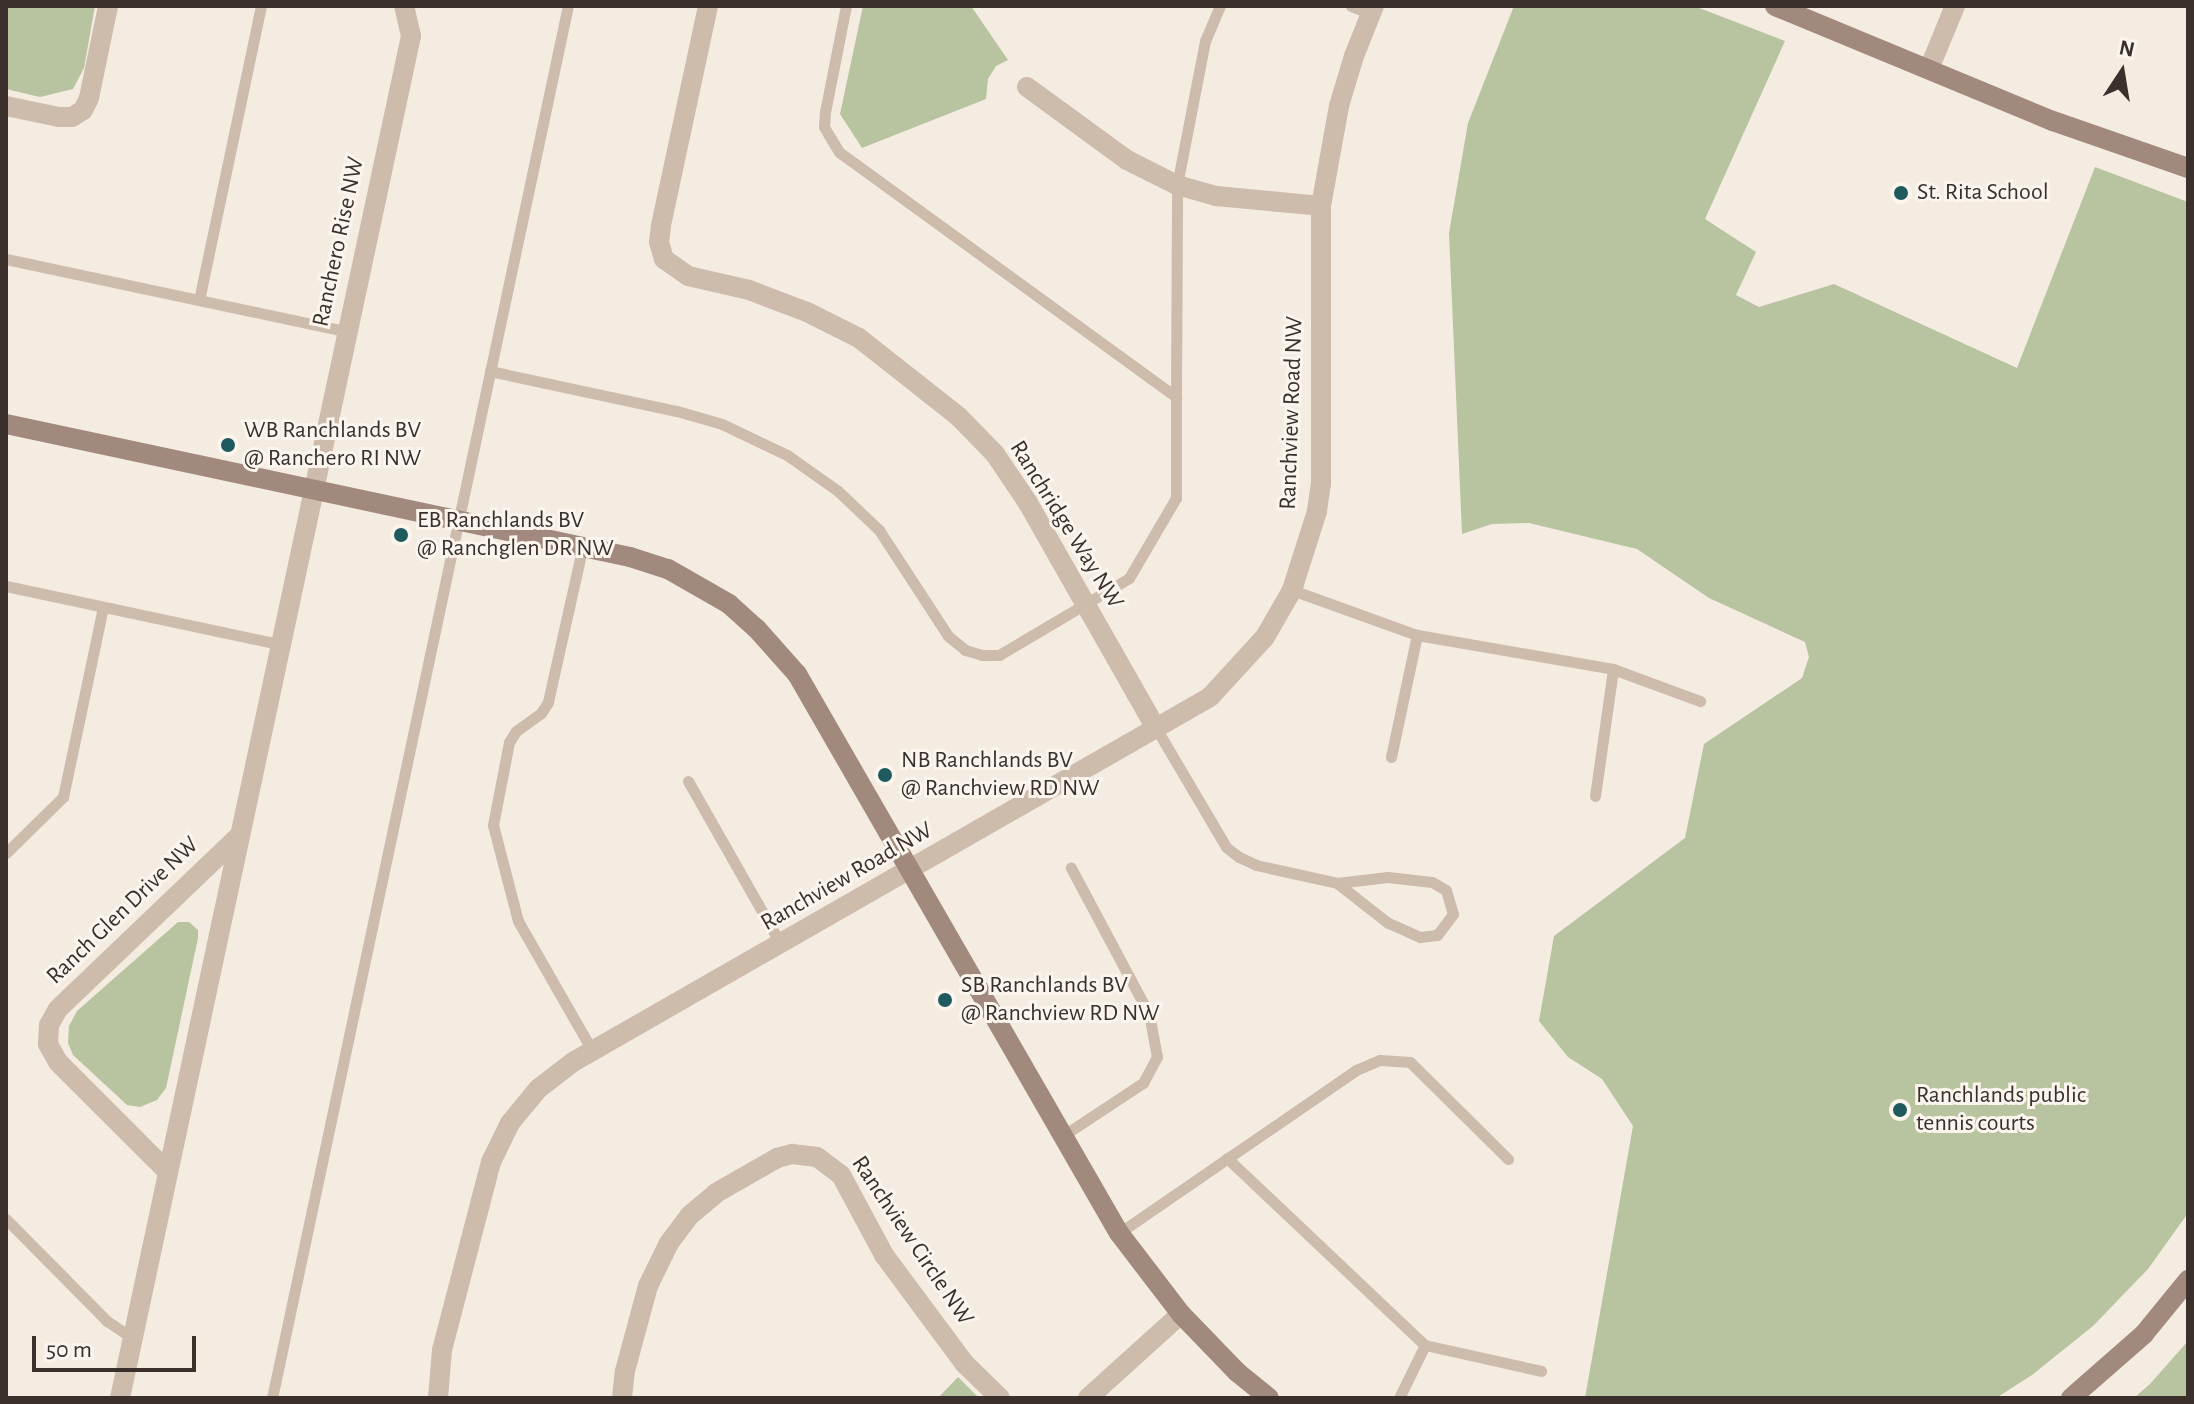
<!DOCTYPE html>
<html>
<head>
<meta charset="utf-8">
<style>
  body { margin:0 }
  #map { position:relative; width:2194px; height:1404px; overflow:hidden; background:#f4ebe1; font-family:"Alegreya Sans",sans-serif }
  div>[style] { position:absolute }
  .green>* { inset:0; background:#b8c4a0 }
  .lane>* { height:11px; margin:-5.5px; padding:0 5.5px; transform-origin:5.5px; border-radius:5.5px; background:#cdbbac }
  .street>* { height:20px; margin:-10px; padding:0 10px; transform-origin:10px; border-radius:10px; background:#cdbbac }
  .secondary>* { height:20px; margin:-10px; padding:0 10px; transform-origin:10px; border-radius:10px; background:#a18a7d }
  .dots>* { width:22px; height:22px; translate:-50% -50%; box-sizing:border-box; border:4px solid #fbf5ee; border-radius:50% }
  span { translate:-50% -50%; white-space:nowrap; text-align:center; line-height:1.15; -webkit-text-stroke:6px #fbf5ee; paint-order:stroke }
  .poi-label { font-size:24px; color:#3b302b }
  .left { translate:0 -50%; text-align:left }
  .street-label { font-size:24px; color:#3b302b }
  .frame { position:absolute; inset:0; border:8px solid #3b302b; pointer-events:none }
  .north { position:absolute; left:2082px; top:32px; width:80px; height:80px; -webkit-text-stroke:6px #fbf5ee; paint-order:stroke; rotate:12deg; font-size:22px; font-weight:700; line-height:32px; text-align:center; color:#3b302b }
  .north::after { content:''; display:block; margin:auto; width:28px; height:36px; background:#3b302b; clip-path:polygon(50% 0,100% 100%,50% 72%,0 100%) }
  .scale { position:absolute; left:32px; top:1336px; width:164px; height:36px; box-sizing:border-box; border:4px solid #3b302b; border-top:0; padding-left:10px; font-size:24px; line-height:28px; white-space:nowrap; color:#3b302b; -webkit-text-stroke:6px #fbf5ee; paint-order:stroke }
</style>
</head>
<body>
<div id="map">
  <div class="green">
    <div style="clip-path:polygon(6px 6px,95px 6px,84px 68px,73px 89px,40px 97px,6px 89px)"></div>
    <div style="clip-path:polygon(863px 6px,971px 6px,1008px 60px,996px 66px,988px 79px,986px 99px,862px 148px,840px 114px)"></div>
    <div style="clip-path:polygon(1514px 6px,1694px 6px,1785px 41px,1705px 219px,1756px 252px,1736px 295px,1759px 307px,1834px 284px,2017px 368px,2095px 167px,2188px 202px,2188px 1213px,2148px 1269px,2093px 1326px,2032px 1375px,1996px 1398px,1585px 1398px,1633px 1126px,1602px 1079px,1568px 1057px,1539px 1021px,1554px 936px,1685px 838px,1704px 744px,1802px 678px,1809px 657px,1805px 642px,1709px 598px,1637px 549px,1529px 523px,1492px 524px,1462px 534px,1449px 233px,1468px 123px)"></div>
    <div style="clip-path:polygon(178px 922px,189px 922px,198px 930px,198px 938px,166px 1088px,157px 1100px,140px 1107px,127px 1105px,73px 1055px,68px 1043px,69px 1026px,77px 1011px)"></div>
    <div style="clip-path:polygon(2188px 1341px,2188px 1398px,2134px 1398px,2150px 1384px)"></div>
    <div style="clip-path:polygon(958px 1377px,979px 1398px,938px 1398px)"></div>
  </div>
  <div class="lane">
    <div style="left:846px;top:6px;width:108px;rotate:101.2deg"></div>
    <div style="left:825px;top:112px;width:15px;rotate:94deg"></div>
    <div style="left:824px;top:127px;width:29px;rotate:59deg"></div>
    <div style="left:839px;top:152px;width:417px;rotate:36deg"></div>
    <div style="left:1176px;top:397px;width:212px;rotate:-89.7deg"></div>
    <div style="left:1177px;top:185px;width:147px;rotate:-79deg"></div>
    <div style="left:1205px;top:41px;width:38px;rotate:-67deg"></div>
    <div style="left:1351px;top:6px;width:22px;rotate:22deg"></div>
    <div style="left:6px;top:259px;width:348px;rotate:12deg"></div>
    <div style="left:199px;top:300px;width:300px;rotate:-78.1deg"></div>
    <div style="left:490px;top:371px;width:191px;rotate:12.1deg"></div>
    <div style="left:677px;top:411px;width:47px;rotate:16.1deg"></div>
    <div style="left:722px;top:424px;width:72px;rotate:25.5deg"></div>
    <div style="left:787px;top:455px;width:62px;rotate:35.2deg"></div>
    <div style="left:838px;top:491px;width:57px;rotate:43.6deg"></div>
    <div style="left:879px;top:530px;width:126px;rotate:56.9deg"></div>
    <div style="left:948px;top:636px;width:22px;rotate:39deg"></div>
    <div style="left:965px;top:650px;width:18px;rotate:16deg"></div>
    <div style="left:982px;top:655px;width:17px"></div>
    <div style="left:999px;top:655px;width:151px;rotate:-30.6deg"></div>
    <div style="left:1129px;top:578px;width:93px;rotate:-59.6deg"></div>
    <div style="left:1176px;top:498px;width:101px;rotate:-90deg"></div>
    <div style="left:583px;top:545px;width:161px;rotate:102.6deg"></div>
    <div style="left:548px;top:702px;width:13px;rotate:122deg"></div>
    <div style="left:541px;top:713px;width:31px;rotate:144deg"></div>
    <div style="left:516px;top:731px;width:13px;rotate:122deg"></div>
    <div style="left:509px;top:742px;width:85px;rotate:100.9deg"></div>
    <div style="left:493px;top:825px;width:99px;rotate:75.4deg"></div>
    <div style="left:518px;top:921px;width:151px;rotate:60.2deg"></div>
    <div style="left:6px;top:586px;width:279px;rotate:12deg"></div>
    <div style="left:1292px;top:590px;width:133px;rotate:19.8deg"></div>
    <div style="left:1417px;top:635px;width:199px;rotate:9.8deg"></div>
    <div style="left:1613px;top:669px;width:93px;rotate:20.2deg"></div>
    <div style="left:1156px;top:728px;width:138px;rotate:59.5deg"></div>
    <div style="left:1226px;top:847px;width:16px;rotate:38deg"></div>
    <div style="left:1239px;top:857px;width:19px;rotate:25deg"></div>
    <div style="left:1256px;top:865px;width:83px;rotate:12.5deg"></div>
    <div style="left:1337px;top:883px;width:51px;rotate:-6.7deg"></div>
    <div style="left:1388px;top:877px;width:44px;rotate:6.5deg"></div>
    <div style="left:1432px;top:882px;width:16px;rotate:30deg"></div>
    <div style="left:1446px;top:890px;width:25px;rotate:74deg"></div>
    <div style="left:1453px;top:914px;width:26px;rotate:127deg"></div>
    <div style="left:1437px;top:935px;width:17px;rotate:173deg"></div>
    <div style="left:1420px;top:937px;width:35px;rotate:-156deg"></div>
    <div style="left:1388px;top:923px;width:65px;rotate:-141.9deg"></div>
    <div style="left:1391px;top:757px;width:125px;rotate:-78deg"></div>
    <div style="left:688px;top:781px;width:189px;rotate:60.4deg"></div>
    <div style="left:1595px;top:796px;width:128px;rotate:-81.9deg"></div>
    <div style="left:6px;top:853px;width:80px;rotate:-44.5deg"></div>
    <div style="left:63px;top:797px;width:194px;rotate:-78.1deg"></div>
    <div style="left:1064px;top:1135px;width:95px;rotate:-33.4deg"></div>
    <div style="left:1143px;top:1083px;width:30px;rotate:-62deg"></div>
    <div style="left:1157px;top:1057px;width:44px;rotate:-100.5deg"></div>
    <div style="left:1149px;top:1014px;width:166px;rotate:-118.1deg"></div>
    <div style="left:1227px;top:1158px;width:272px;rotate:43.4deg"></div>
    <div style="left:1425px;top:1345px;width:119px;rotate:12.6deg"></div>
    <div style="left:6px;top:1219px;width:144px;rotate:45.3deg"></div>
    <div style="left:107px;top:1321px;width:30px;rotate:34deg"></div>
    <div style="left:1119px;top:1233px;width:288px;rotate:-34.5deg"></div>
    <div style="left:1356px;top:1070px;width:26px;rotate:-23deg"></div>
    <div style="left:1380px;top:1060px;width:30px;rotate:4deg"></div>
    <div style="left:1410px;top:1062px;width:138px;rotate:44.7deg"></div>
    <div style="left:272px;top:1398px;width:1423px;rotate:-78deg"></div>
    <div style="left:1399px;top:1398px;width:59px;rotate:-63.9deg"></div>
  </div>
  <div class="street">
    <div style="left:708px;top:6px;width:225px;rotate:102.1deg"></div>
    <div style="left:661px;top:226px;width:16px;rotate:97deg"></div>
    <div style="left:659px;top:242px;width:18px;rotate:74deg"></div>
    <div style="left:664px;top:259px;width:29px;rotate:35deg"></div>
    <div style="left:688px;top:276px;width:63px;rotate:12.9deg"></div>
    <div style="left:749px;top:290px;width:62px;rotate:20.8deg"></div>
    <div style="left:807px;top:312px;width:58px;rotate:26.6deg"></div>
    <div style="left:859px;top:338px;width:127px;rotate:38.3deg"></div>
    <div style="left:959px;top:417px;width:52px;rotate:45.8deg"></div>
    <div style="left:995px;top:454px;width:59px;rotate:56deg"></div>
    <div style="left:1028px;top:503px;width:259px;rotate:60.4deg"></div>
    <div style="left:1929px;top:69px;width:68px;rotate:-67.6deg"></div>
    <div style="left:1027px;top:87px;width:124px;rotate:36.1deg"></div>
    <div style="left:1127px;top:160px;width:56px;rotate:26.6deg"></div>
    <div style="left:1177px;top:185px;width:41px;rotate:15.8deg"></div>
    <div style="left:1216px;top:196px;width:105px;rotate:5.4deg"></div>
    <div style="left:6px;top:106px;width:54px;rotate:11.7deg"></div>
    <div style="left:59px;top:117px;width:13px"></div>
    <div style="left:72px;top:117px;width:13px;rotate:-32deg"></div>
    <div style="left:83px;top:110px;width:13px;rotate:-63deg"></div>
    <div style="left:89px;top:98px;width:94px;rotate:-78.3deg"></div>
    <div style="left:167px;top:1171px;width:154px;rotate:-135deg"></div>
    <div style="left:58px;top:1062px;width:21px;rotate:-119deg"></div>
    <div style="left:48px;top:1044px;width:19px;rotate:-87deg"></div>
    <div style="left:49px;top:1025px;width:18px;rotate:-61deg"></div>
    <div style="left:58px;top:1009px;width:249px;rotate:-43.7deg"></div>
    <div style="left:120px;top:1398px;width:1393px;rotate:-77.94deg"></div>
    <div style="left:411px;top:36px;width:31px;rotate:-103deg"></div>
    <div style="left:438px;top:1398px;width:48px;rotate:-85.2deg"></div>
    <div style="left:442px;top:1350px;width:194px;rotate:-75.4deg"></div>
    <div style="left:491px;top:1162px;width:43px;rotate:-64deg"></div>
    <div style="left:510px;top:1123px;width:44px;rotate:-50.5deg"></div>
    <div style="left:538px;top:1089px;width:44px;rotate:-37.6deg"></div>
    <div style="left:573px;top:1062px;width:734px;rotate:-29.81deg"></div>
    <div style="left:1210px;top:697px;width:81px;rotate:-47.5deg"></div>
    <div style="left:1265px;top:637px;width:54px;rotate:-60.1deg"></div>
    <div style="left:1292px;top:590px;width:83px;rotate:-72.4deg"></div>
    <div style="left:1317px;top:511px;width:27px;rotate:-82deg"></div>
    <div style="left:1321px;top:484px;width:278px;rotate:-90deg"></div>
    <div style="left:1321px;top:206px;width:102px;rotate:-79.8deg"></div>
    <div style="left:1339px;top:106px;width:52px;rotate:-73.3deg"></div>
    <div style="left:1354px;top:56px;width:54px;rotate:-68.2deg"></div>
    <div style="left:622px;top:1398px;width:27px;rotate:-84deg"></div>
    <div style="left:625px;top:1371px;width:88px;rotate:-74.9deg"></div>
    <div style="left:648px;top:1286px;width:48px;rotate:-64deg"></div>
    <div style="left:669px;top:1243px;width:34px;rotate:-53deg"></div>
    <div style="left:689px;top:1216px;width:35px;rotate:-40deg"></div>
    <div style="left:716px;top:1193px;width:70px;rotate:-29.8deg"></div>
    <div style="left:777px;top:1158px;width:16px;rotate:-15deg"></div>
    <div style="left:792px;top:1154px;width:25px;rotate:7deg"></div>
    <div style="left:817px;top:1157px;width:30px;rotate:37deg"></div>
    <div style="left:841px;top:1175px;width:91px;rotate:61.7deg"></div>
    <div style="left:884px;top:1255px;width:136px;rotate:53.4deg"></div>
    <div style="left:965px;top:1364px;width:49px;rotate:44.2deg"></div>
    <div style="left:1088px;top:1398px;width:125px;rotate:-42.1deg"></div>
  </div>
  <div class="secondary">
    <div style="left:1775px;top:6px;width:301px;rotate:22.5deg"></div>
    <div style="left:2053px;top:121px;width:143px;rotate:19.2deg"></div>
    <div style="left:6px;top:424px;width:638px;rotate:12.03deg"></div>
    <div style="left:630px;top:557px;width:40px;rotate:18deg"></div>
    <div style="left:668px;top:569px;width:70px;rotate:29.8deg"></div>
    <div style="left:729px;top:604px;width:36px;rotate:42deg"></div>
    <div style="left:756px;top:628px;width:62px;rotate:48.3deg"></div>
    <div style="left:797px;top:674px;width:645px;rotate:60.06deg"></div>
    <div style="left:1119px;top:1233px;width:102px;rotate:52.6deg"></div>
    <div style="left:1181px;top:1314px;width:81px;rotate:46deg"></div>
    <div style="left:1237px;top:1372px;width:41px;rotate:39.1deg"></div>
    <div style="left:2071px;top:1398px;width:97px;rotate:-41.2deg"></div>
    <div style="left:2144px;top:1334px;width:70px;rotate:-50.8deg"></div>
  </div>
  <div class="dots">
    <div style="left:1901px;top:193px;background:#1f5a5e"></div>
    <div style="left:228px;top:445px;background:#1f5a5e"></div>
    <div style="left:401px;top:535px;background:#1f5a5e"></div>
    <div style="left:885px;top:775px;background:#1f5a5e"></div>
    <div style="left:945px;top:1000px;background:#1f5a5e"></div>
    <div style="left:1900px;top:1110px;background:#1f5a5e"></div>
  </div>
  <div class="poi-label">
    <span class="left" style="left:1917px;top:193px">St. Rita School</span>
    <span class="left" style="left:244px;top:445px">WB Ranchlands BV<br>@ Ranchero RI NW</span>
    <span class="left" style="left:417px;top:535px">EB Ranchlands BV<br>@ Ranchglen DR NW</span>
    <span class="left" style="left:901px;top:775px">NB Ranchlands BV<br>@ Ranchview RD NW</span>
    <span class="left" style="left:961px;top:1000px">SB Ranchlands BV<br>@ Ranchview RD NW</span>
    <span class="left" style="left:1916px;top:1110px">Ranchlands public<br>tennis courts</span>
  </div>
  <div class="street-label">
    <span style="left:339px;top:242px;rotate:-78deg">Ranchero Rise NW</span>
    <span style="left:1292px;top:413px;rotate:-88deg">Ranchview Road NW</span>
    <span style="left:1066px;top:525px;rotate:58deg">Ranchridge Way NW</span>
    <span style="left:847px;top:877px;rotate:-30deg">Ranchview Road NW</span>
    <span style="left:123px;top:911px;rotate:-44deg">Ranch Glen Drive NW</span>
    <span style="left:912px;top:1241px;rotate:56deg">Ranchview Circle NW</span>
  </div>
  <div class="frame"></div>
  <div class="north">N</div>
  <div class="scale">50 m</div>
</div>
</body>
</html>
